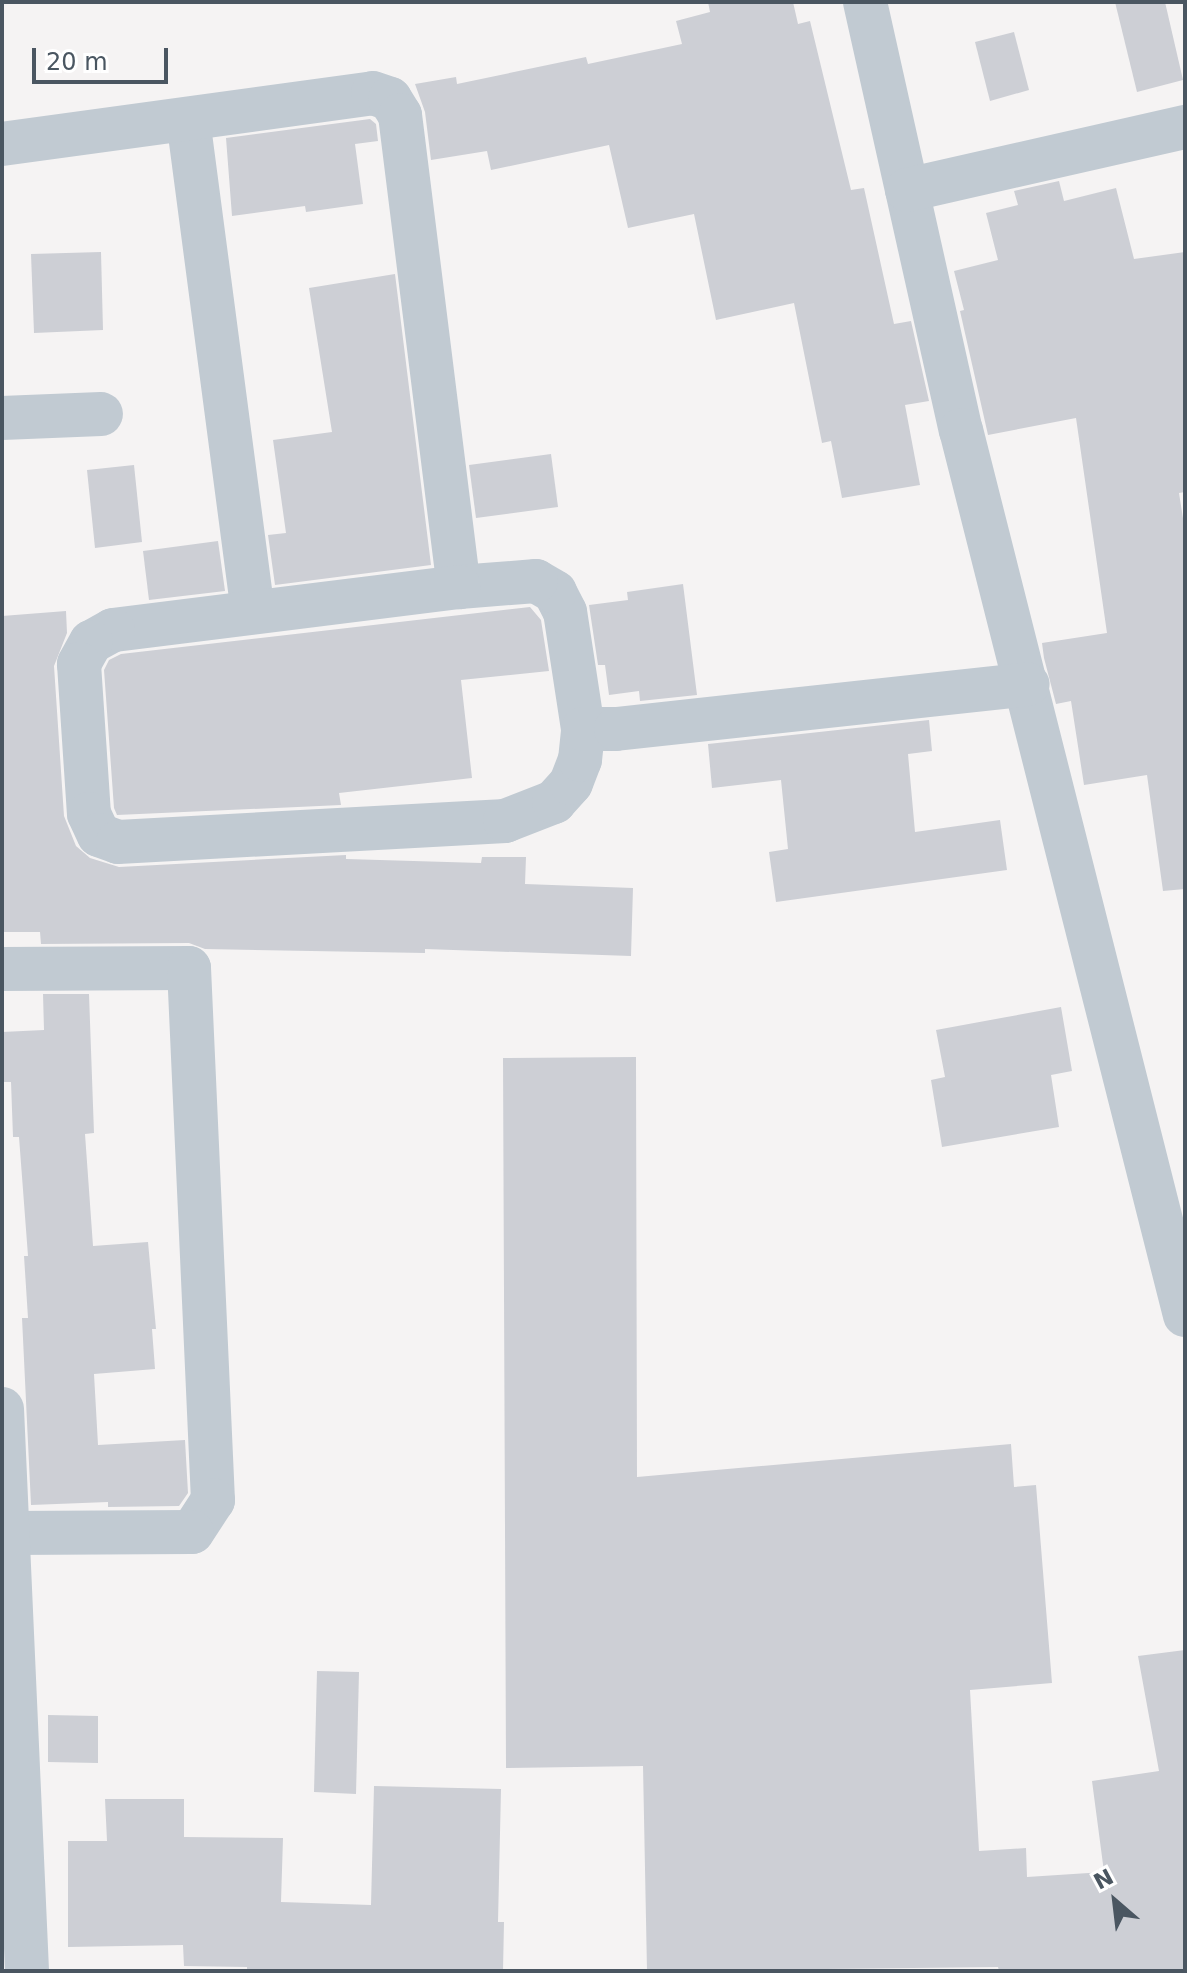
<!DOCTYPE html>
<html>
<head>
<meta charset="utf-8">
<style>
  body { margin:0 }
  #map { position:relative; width:1187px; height:1973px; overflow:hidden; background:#f5f3f3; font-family:"DejaVu Sans",sans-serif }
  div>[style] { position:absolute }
  .building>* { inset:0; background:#cdcfd5 }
  .minor>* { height:44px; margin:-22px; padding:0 22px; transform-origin:22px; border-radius:22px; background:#c1cad2 }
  span { translate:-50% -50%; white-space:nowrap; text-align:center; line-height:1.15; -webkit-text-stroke:6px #fff; paint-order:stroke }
  .frame { position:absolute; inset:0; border:4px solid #4a5661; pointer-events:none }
  .north { position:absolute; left:1075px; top:1861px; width:80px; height:80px; -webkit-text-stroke:6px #fff; paint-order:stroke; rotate:332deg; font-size:22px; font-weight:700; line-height:32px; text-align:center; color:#4a5661 }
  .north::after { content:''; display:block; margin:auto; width:28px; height:36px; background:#4a5661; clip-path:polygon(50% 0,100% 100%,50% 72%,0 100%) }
  .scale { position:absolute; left:32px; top:48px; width:136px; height:36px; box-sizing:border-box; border:4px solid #4a5661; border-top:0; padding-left:10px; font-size:24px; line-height:28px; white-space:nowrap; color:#4a5661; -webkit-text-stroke:6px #fff; paint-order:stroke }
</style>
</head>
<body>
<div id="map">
  <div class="building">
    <div style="clip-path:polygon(708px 2px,793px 2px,798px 24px,810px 21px,851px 190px,864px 188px,894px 324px,911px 321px,929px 401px,905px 405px,920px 485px,842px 498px,831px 441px,822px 443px,794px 303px,716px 320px,694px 214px,628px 228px,609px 145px,491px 170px,487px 151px,431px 160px,425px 112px,415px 84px,456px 77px,457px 84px,586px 57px,588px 64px,682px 44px,676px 21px,710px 12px)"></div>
    <div style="clip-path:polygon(1115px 2px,1165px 2px,1183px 80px,1137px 92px)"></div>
    <div style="clip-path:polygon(1014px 32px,1029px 90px,990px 101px,975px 42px)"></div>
    <div style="clip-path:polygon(370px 119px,376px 124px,378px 141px,355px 144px,363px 204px,306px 212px,305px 206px,232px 216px,226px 138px)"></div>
    <div style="clip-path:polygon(1059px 181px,1064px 201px,1116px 188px,1134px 259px,1185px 252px,1185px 492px,1179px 493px,1185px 531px,1185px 889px,1163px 891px,1147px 775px,1084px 785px,1071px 701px,1056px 704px,1044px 658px,1042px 643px,1107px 633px,1076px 418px,988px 435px,960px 311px,964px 310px,954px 271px,998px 260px,986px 213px,1018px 205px,1014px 191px)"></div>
    <div style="clip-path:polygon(101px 252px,103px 330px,34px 333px,31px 254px)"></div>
    <div style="clip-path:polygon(395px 274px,431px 565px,275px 585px,268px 535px,286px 533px,273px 440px,332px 432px,309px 288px)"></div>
    <div style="clip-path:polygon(551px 454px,558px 507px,476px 518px,469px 465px)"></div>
    <div style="clip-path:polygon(134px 465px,142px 542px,95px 548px,87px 470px)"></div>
    <div style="clip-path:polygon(218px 541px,225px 591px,149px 600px,143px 551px)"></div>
    <div style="clip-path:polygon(683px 584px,697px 695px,640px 701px,639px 691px,609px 695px,605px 665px,598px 665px,589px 605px,628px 600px,627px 592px)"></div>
    <div style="clip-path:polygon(530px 607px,541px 620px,549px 671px,461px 680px,472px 778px,339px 793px,341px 805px,117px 815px,114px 808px,104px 670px,109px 660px,121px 654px)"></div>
    <div style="clip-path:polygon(66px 611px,67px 633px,54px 666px,64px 816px,76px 846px,90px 858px,119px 867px,346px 855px,346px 859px,481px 863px,482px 857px,526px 857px,525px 884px,633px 888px,631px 956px,425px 949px,425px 953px,205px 949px,189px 943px,41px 944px,40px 932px,2px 932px,2px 616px)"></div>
    <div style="clip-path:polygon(929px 720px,932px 751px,908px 754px,915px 832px,1000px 820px,1007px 870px,776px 902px,769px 852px,788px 849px,781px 780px,712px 788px,708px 744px)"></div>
    <div style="clip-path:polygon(43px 994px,89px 994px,94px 1133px,85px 1134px,93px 1246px,148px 1242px,156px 1329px,152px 1329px,155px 1369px,94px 1374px,98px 1445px,185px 1440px,188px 1493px,179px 1506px,108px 1507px,108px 1502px,31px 1505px,22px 1318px,28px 1318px,24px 1256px,28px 1256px,19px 1137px,13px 1137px,11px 1082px,2px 1082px,2px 1032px,44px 1030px)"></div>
    <div style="clip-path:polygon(1061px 1007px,1072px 1071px,1051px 1075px,1059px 1127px,942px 1147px,931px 1080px,945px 1077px,936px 1030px)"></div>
    <div style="clip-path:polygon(636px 1057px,637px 1477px,1011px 1444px,1014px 1487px,1036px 1485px,1052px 1683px,970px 1690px,979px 1851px,1026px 1848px,1027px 1877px,1104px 1872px,1092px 1781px,1159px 1771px,1138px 1656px,1185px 1650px,1185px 1971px,999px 1971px,998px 1967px,647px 1971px,643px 1766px,506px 1768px,503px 1058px)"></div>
    <div style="clip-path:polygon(317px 1671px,359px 1672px,356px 1794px,314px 1792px)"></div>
    <div style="clip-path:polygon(48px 1715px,98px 1716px,98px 1763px,48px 1762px)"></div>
    <div style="clip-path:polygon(374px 1786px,501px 1789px,498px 1922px,504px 1922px,503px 1971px,247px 1971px,247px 1967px,184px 1966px,183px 1945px,68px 1947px,68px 1841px,107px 1841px,105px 1799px,184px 1799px,184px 1837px,283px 1838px,281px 1902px,371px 1905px)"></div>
  </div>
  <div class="minor">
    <div style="left:865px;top:2px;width:439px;rotate:77.4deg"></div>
    <div style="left:961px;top:430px;width:913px;rotate:75.8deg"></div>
    <div style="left:188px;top:119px;width:497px;rotate:82.5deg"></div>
    <div style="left:2px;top:144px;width:374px;rotate:-7.8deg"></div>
    <div style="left:373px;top:93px;width:18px;rotate:19deg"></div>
    <div style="left:390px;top:99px;width:19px;rotate:58deg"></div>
    <div style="left:400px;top:115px;width:476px;rotate:82.9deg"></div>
    <div style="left:907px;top:190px;width:285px;rotate:-12.8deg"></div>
    <div style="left:2px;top:418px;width:99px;rotate:-2.3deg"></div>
    <div style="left:583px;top:729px;width:118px;rotate:-98.7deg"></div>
    <div style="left:565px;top:612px;width:22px;rotate:-117deg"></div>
    <div style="left:555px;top:592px;width:22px;rotate:-150deg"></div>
    <div style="left:536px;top:581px;width:77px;rotate:175.5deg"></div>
    <div style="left:459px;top:587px;width:349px;rotate:172.9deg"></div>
    <div style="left:113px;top:630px;width:25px;rotate:151deg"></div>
    <div style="left:91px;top:642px;width:25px;rotate:119deg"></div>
    <div style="left:79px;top:664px;width:150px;rotate:86.2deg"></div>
    <div style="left:89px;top:814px;width:23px;rotate:65deg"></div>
    <div style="left:99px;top:835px;width:20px;rotate:20deg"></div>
    <div style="left:118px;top:842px;width:388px;rotate:-3.1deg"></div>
    <div style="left:505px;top:821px;width:53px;rotate:-21.2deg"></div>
    <div style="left:554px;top:802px;width:25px;rotate:-48deg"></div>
    <div style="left:571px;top:783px;width:25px;rotate:-69deg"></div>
    <div style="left:580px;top:760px;width:31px;rotate:-84deg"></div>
    <div style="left:583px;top:729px;width:33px"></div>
    <div style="left:616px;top:729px;width:414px;rotate:-6.2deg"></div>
    <div style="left:2px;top:969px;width:187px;rotate:-0.3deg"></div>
    <div style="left:189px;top:968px;width:533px;rotate:87.42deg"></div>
    <div style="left:213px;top:1500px;width:38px;rotate:123deg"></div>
    <div style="left:192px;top:1532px;width:183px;rotate:179.7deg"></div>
    <div style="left:2px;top:1409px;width:563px;rotate:87.45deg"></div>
  </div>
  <div class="frame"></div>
  <div class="north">N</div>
  <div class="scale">20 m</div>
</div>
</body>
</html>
